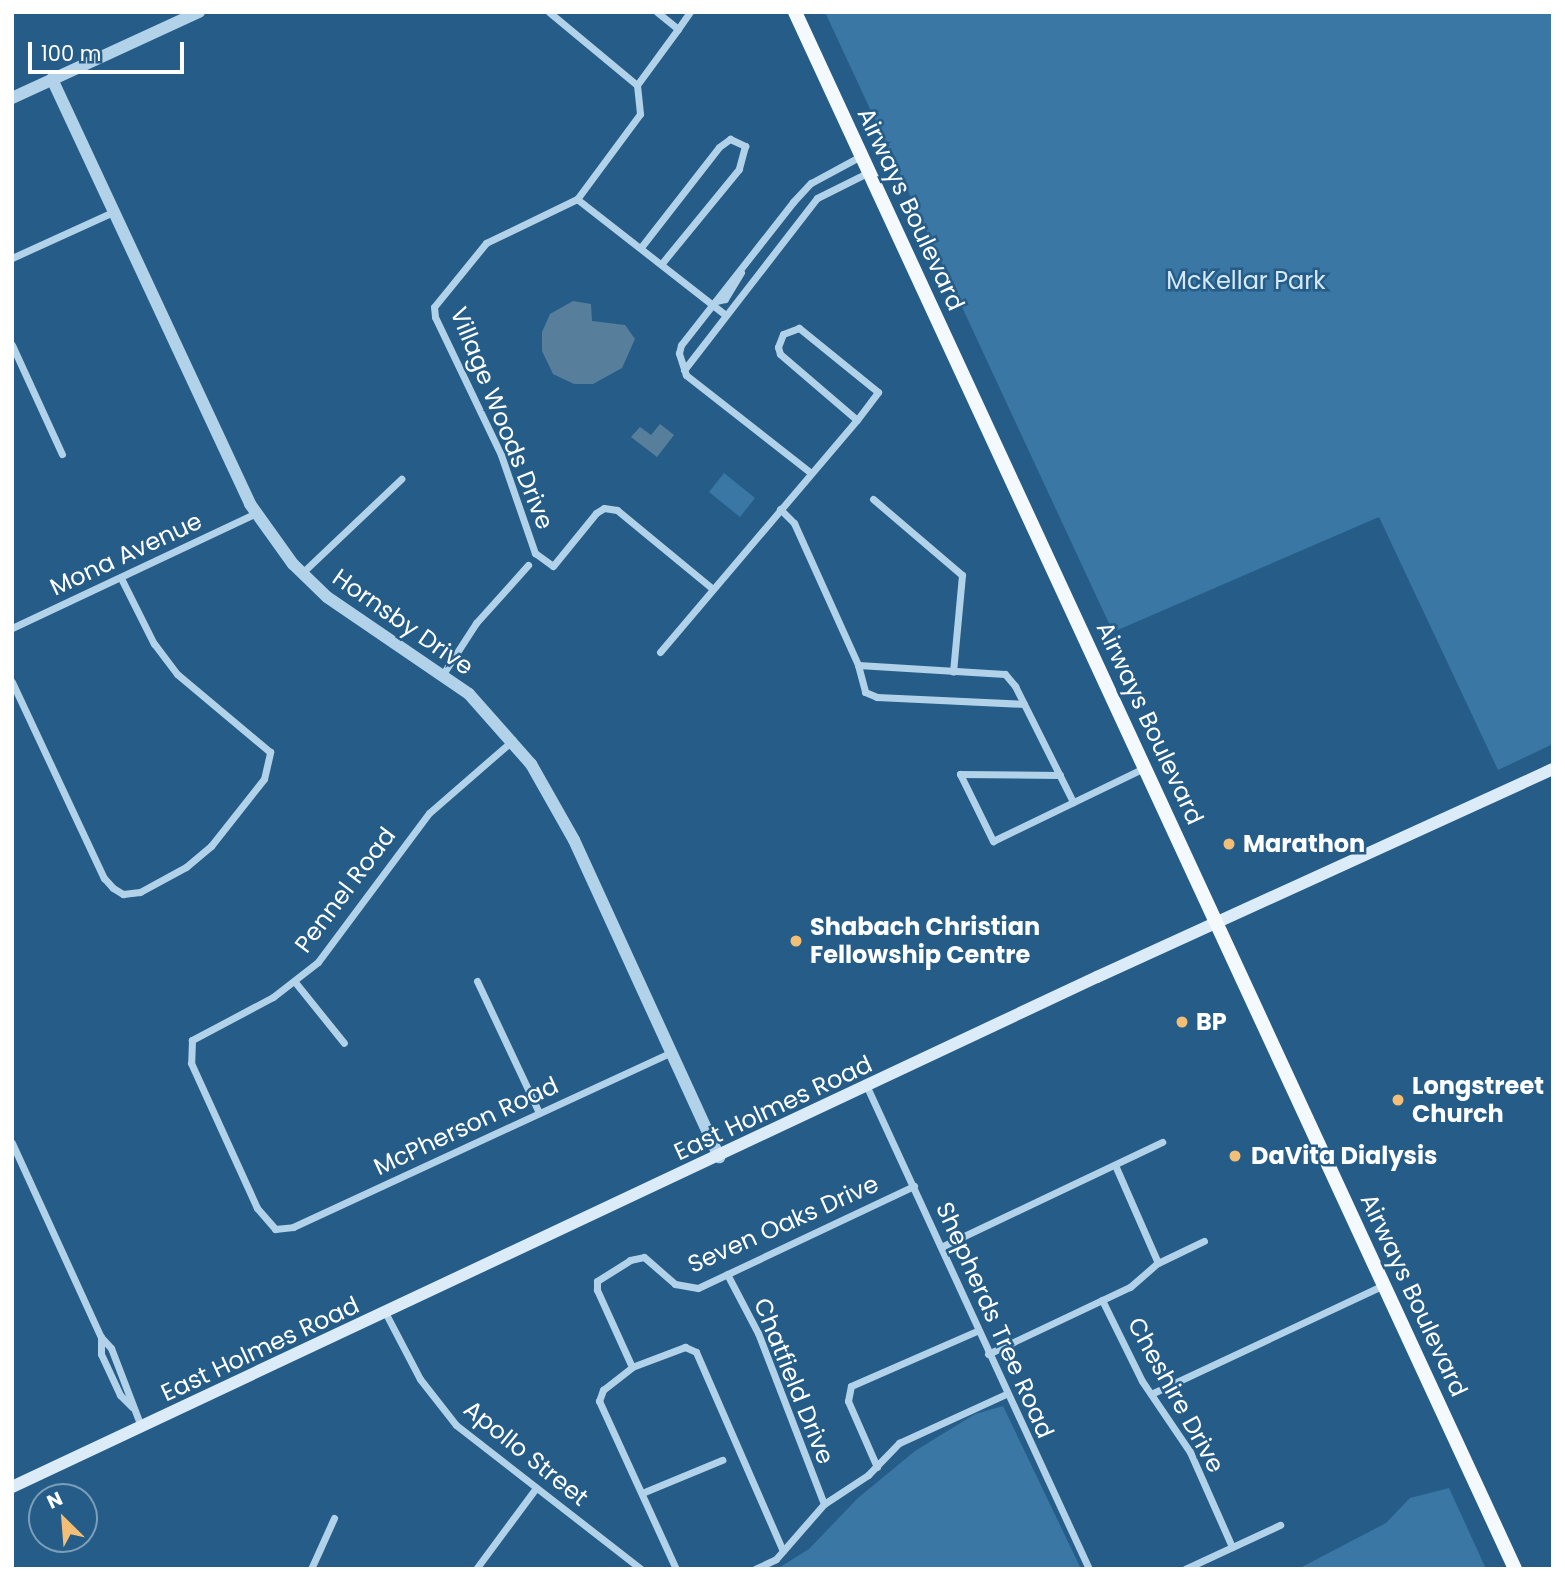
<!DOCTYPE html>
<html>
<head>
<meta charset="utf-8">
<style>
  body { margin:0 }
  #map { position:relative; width:1565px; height:1581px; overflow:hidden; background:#255d88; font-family:Poppins,sans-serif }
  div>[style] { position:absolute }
  .green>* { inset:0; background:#3a77a5 }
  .water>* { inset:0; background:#577f9b }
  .minor>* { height:7px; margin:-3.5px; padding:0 3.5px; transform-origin:3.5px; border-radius:3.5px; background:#b1d2e9 }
  .tertiary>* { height:12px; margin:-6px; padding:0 6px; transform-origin:6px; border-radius:6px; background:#b1d2e9 }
  .secondary>* { height:12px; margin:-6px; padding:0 6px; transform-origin:6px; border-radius:6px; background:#dcebf8 }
  .primary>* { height:14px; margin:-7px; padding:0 7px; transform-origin:7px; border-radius:7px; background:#f4f9fe }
  .dots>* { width:19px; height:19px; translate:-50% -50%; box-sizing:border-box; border:4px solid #255d88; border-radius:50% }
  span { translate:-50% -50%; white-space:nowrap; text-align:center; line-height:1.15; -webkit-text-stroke:5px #255d88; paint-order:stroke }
  .street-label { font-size:24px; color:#fff }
  .park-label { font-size:24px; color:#d5e9f7 }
  .poi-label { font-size:24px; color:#fff; font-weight:700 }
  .left { translate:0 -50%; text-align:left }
  .frame { position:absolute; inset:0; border:14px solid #fff; pointer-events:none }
  .north { position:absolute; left:28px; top:1483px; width:70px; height:70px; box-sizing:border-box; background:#255d88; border:2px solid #7c9eb8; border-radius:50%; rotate:335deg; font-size:19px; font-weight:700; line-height:28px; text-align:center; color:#fff }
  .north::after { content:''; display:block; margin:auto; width:24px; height:32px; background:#f3be76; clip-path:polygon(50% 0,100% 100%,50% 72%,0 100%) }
  .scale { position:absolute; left:28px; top:42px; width:156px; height:32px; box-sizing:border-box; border:4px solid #fff; border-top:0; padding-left:9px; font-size:21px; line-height:24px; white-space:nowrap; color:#fff; -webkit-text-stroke:5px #255d88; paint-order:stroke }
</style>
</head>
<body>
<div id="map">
  <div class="green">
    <div style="clip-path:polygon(825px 12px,1553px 12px,1553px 744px,1498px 770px,1379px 517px,1113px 632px)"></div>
    <div style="clip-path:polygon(724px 473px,755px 498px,740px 517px,709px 492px)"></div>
    <div style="clip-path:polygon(1003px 1406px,1081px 1569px,777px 1569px,809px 1549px,858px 1498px,915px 1451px,975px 1414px)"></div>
    <div style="clip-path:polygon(1449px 1488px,1486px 1569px,1298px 1569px,1386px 1523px,1410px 1498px)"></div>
  </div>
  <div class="water">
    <div style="clip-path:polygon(573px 301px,591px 304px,592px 321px,625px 325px,635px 339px,622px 368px,593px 384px,574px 384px,553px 374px,542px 351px,542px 332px,550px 314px)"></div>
    <div style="clip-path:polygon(660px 424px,674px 435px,657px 457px,631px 437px,640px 427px,651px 435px)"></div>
  </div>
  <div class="minor">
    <div style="left:549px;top:12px;width:114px;rotate:39.7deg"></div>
    <div style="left:637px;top:85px;width:29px;rotate:84deg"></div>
    <div style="left:640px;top:114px;width:106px;rotate:126.5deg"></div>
    <div style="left:577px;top:199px;width:101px;rotate:154.2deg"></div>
    <div style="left:486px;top:243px;width:82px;rotate:129.1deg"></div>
    <div style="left:434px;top:307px;width:10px;rotate:84deg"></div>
    <div style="left:435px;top:317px;width:153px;rotate:64.4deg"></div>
    <div style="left:501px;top:455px;width:104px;rotate:70.9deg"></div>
    <div style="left:535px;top:553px;width:22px;rotate:36deg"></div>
    <div style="left:553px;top:566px;width:68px;rotate:-50.9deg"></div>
    <div style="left:596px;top:513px;width:9px;rotate:-32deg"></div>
    <div style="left:604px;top:508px;width:13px;rotate:9deg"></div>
    <div style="left:617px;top:510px;width:124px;rotate:39.5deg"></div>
    <div style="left:678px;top:29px;width:21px;rotate:-55deg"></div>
    <div style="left:637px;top:85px;width:69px;rotate:-53.8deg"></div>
    <div style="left:678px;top:29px;width:27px;rotate:-141deg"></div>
    <div style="left:577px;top:199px;width:187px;rotate:38deg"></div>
    <div style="left:642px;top:246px;width:125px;rotate:-52.1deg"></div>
    <div style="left:719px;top:147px;width:14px;rotate:-36deg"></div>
    <div style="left:730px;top:139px;width:17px;rotate:25deg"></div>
    <div style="left:745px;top:146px;width:24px;rotate:105deg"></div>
    <div style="left:739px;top:169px;width:122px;rotate:129.3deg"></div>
    <div style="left:12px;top:258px;width:111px;rotate:-24.5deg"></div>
    <div style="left:716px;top:301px;width:9px;rotate:-13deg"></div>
    <div style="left:725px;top:299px;width:31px;rotate:-59deg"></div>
    <div style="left:12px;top:345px;width:120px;rotate:65.4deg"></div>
    <div style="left:684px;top:370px;width:217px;rotate:-52.3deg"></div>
    <div style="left:817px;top:198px;width:58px;rotate:-26.6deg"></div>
    <div style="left:811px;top:473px;width:159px;rotate:-141.9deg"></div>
    <div style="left:686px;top:375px;width:23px;rotate:-108deg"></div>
    <div style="left:679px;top:353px;width:8px;rotate:-76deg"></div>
    <div style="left:681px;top:345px;width:182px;rotate:-51.9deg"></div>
    <div style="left:793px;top:202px;width:26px;rotate:-47deg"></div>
    <div style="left:811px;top:183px;width:57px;rotate:-28.4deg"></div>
    <div style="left:873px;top:499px;width:117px;rotate:40.5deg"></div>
    <div style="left:962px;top:575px;width:97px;rotate:95.3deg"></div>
    <div style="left:780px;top:509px;width:20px;rotate:45deg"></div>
    <div style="left:794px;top:523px;width:156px;rotate:65.7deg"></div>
    <div style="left:858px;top:665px;width:147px;rotate:3.5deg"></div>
    <div style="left:1005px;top:674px;width:16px;rotate:50deg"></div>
    <div style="left:1015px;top:686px;width:130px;rotate:63.4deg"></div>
    <div style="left:302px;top:573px;width:137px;rotate:-43.5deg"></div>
    <div style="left:12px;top:628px;width:270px;rotate:-25.2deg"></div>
    <div style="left:660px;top:652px;width:304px;rotate:-49.7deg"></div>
    <div style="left:857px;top:420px;width:35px;rotate:-53deg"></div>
    <div style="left:878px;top:392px;width:102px;rotate:-141deg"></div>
    <div style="left:799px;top:328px;width:17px;rotate:159deg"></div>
    <div style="left:783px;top:334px;width:14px;rotate:111deg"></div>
    <div style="left:778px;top:347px;width:7px;rotate:74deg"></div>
    <div style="left:780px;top:354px;width:101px;rotate:40.6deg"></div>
    <div style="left:858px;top:665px;width:28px;rotate:75deg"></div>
    <div style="left:865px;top:692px;width:13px;rotate:23deg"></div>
    <div style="left:877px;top:697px;width:147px;rotate:2.7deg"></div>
    <div style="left:443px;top:674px;width:61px;rotate:-57.1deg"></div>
    <div style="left:476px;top:623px;width:78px;rotate:-48.1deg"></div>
    <div style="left:12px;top:682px;width:217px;rotate:64.9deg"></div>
    <div style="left:104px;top:878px;width:13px;rotate:48deg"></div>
    <div style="left:113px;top:888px;width:12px;rotate:31deg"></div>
    <div style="left:123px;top:894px;width:17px;rotate:-7deg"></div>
    <div style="left:140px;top:892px;width:52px;rotate:-28.5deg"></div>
    <div style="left:186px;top:867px;width:33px;rotate:-40deg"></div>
    <div style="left:211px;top:846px;width:85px;rotate:-51.7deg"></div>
    <div style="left:264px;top:779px;width:28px;rotate:-77deg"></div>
    <div style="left:270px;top:752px;width:121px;rotate:-140deg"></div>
    <div style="left:177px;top:674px;width:38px;rotate:-127deg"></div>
    <div style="left:154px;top:644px;width:74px;rotate:-116.6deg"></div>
    <div style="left:513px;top:740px;width:111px;rotate:139deg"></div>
    <div style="left:429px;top:813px;width:186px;rotate:126.7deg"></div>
    <div style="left:318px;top:962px;width:57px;rotate:142.1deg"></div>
    <div style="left:273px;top:997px;width:92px;rotate:152deg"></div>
    <div style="left:192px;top:1040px;width:23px;rotate:92deg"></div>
    <div style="left:191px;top:1063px;width:159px;rotate:65.5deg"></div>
    <div style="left:257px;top:1208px;width:28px;rotate:49deg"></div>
    <div style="left:275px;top:1229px;width:18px;rotate:-6deg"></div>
    <div style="left:293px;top:1227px;width:417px;rotate:-24.8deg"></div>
    <div style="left:1060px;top:775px;width:100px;rotate:-179.4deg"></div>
    <div style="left:960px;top:774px;width:75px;rotate:63.8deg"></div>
    <div style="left:993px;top:841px;width:168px;rotate:-25.8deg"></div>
    <div style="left:477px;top:981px;width:146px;rotate:64.8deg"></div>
    <div style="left:295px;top:982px;width:78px;rotate:51.2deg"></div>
    <div style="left:867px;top:1087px;width:531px;rotate:65.27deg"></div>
    <div style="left:12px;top:1143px;width:213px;rotate:65.4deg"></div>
    <div style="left:101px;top:1337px;width:15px;rotate:48deg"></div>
    <div style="left:111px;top:1348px;width:84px;rotate:69deg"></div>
    <div style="left:1115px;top:1165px;width:107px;rotate:66.3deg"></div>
    <div style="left:941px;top:1247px;width:245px;rotate:-25.4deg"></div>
    <div style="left:727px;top:1274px;width:67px;rotate:62.3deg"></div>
    <div style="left:758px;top:1333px;width:183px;rotate:68.9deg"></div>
    <div style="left:1102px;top:1300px;width:90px;rotate:63.7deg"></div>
    <div style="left:1142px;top:1381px;width:86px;rotate:55.9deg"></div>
    <div style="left:1190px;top:1452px;width:104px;rotate:66.1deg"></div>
    <div style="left:386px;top:1314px;width:73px;rotate:62.4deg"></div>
    <div style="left:420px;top:1379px;width:58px;rotate:52deg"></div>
    <div style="left:456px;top:1425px;width:234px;rotate:37.9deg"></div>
    <div style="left:101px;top:1337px;width:17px;rotate:90deg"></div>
    <div style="left:101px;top:1354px;width:45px;rotate:65.1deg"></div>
    <div style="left:120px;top:1395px;width:17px;rotate:45deg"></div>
    <div style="left:988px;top:1354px;width:157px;rotate:-25.3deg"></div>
    <div style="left:1130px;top:1287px;width:37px;rotate:-41deg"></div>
    <div style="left:1158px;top:1263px;width:51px;rotate:-25.6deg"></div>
    <div style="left:632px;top:1367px;width:57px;rotate:-20.7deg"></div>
    <div style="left:685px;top:1347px;width:12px;rotate:24deg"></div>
    <div style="left:696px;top:1352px;width:217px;rotate:66.4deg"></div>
    <div style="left:1151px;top:1394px;width:257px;rotate:-25.1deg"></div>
    <div style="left:877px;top:1467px;width:72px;rotate:-113.7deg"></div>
    <div style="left:848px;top:1401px;width:15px;rotate:-79deg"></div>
    <div style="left:851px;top:1386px;width:137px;rotate:-23.6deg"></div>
    <div style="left:642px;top:1493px;width:87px;rotate:-22.4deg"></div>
    <div style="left:311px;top:1569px;width:56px;rotate:-65.7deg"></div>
    <div style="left:476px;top:1569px;width:101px;rotate:-53.5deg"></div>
    <div style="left:676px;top:1569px;width:185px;rotate:-114.6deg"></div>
    <div style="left:599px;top:1401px;width:12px;rotate:-70deg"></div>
    <div style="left:603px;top:1390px;width:37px;rotate:-38deg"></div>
    <div style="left:632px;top:1367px;width:85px;rotate:-114.4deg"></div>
    <div style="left:597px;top:1290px;width:9px;rotate:-90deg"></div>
    <div style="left:597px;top:1281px;width:39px;rotate:-32deg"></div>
    <div style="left:630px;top:1260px;width:14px;rotate:-12deg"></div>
    <div style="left:644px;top:1257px;width:41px;rotate:41.1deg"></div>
    <div style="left:675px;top:1284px;width:23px;rotate:10deg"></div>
    <div style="left:698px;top:1288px;width:239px;rotate:-25.3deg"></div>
    <div style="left:755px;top:1569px;width:23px;rotate:-25deg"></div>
    <div style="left:776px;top:1559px;width:73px;rotate:-48.9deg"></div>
    <div style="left:824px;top:1504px;width:53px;rotate:-33.4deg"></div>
    <div style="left:868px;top:1475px;width:45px;rotate:-45.9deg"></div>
    <div style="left:899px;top:1443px;width:118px;rotate:-24.6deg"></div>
    <div style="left:1185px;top:1569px;width:105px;rotate:-24.9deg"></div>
  </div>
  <div class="tertiary">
    <div style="left:52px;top:79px;width:469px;rotate:65deg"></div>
    <div style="left:250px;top:504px;width:74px;rotate:54.4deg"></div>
    <div style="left:293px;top:564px;width:47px;rotate:44.1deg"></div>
    <div style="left:327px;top:597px;width:172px;rotate:34.3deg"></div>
    <div style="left:469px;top:694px;width:94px;rotate:48.5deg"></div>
    <div style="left:531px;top:764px;width:87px;rotate:60.5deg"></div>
    <div style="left:574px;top:840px;width:349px;rotate:65.4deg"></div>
    <div style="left:12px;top:98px;width:206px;rotate:-24.7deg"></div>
  </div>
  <div class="secondary">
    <div style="left:12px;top:1487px;width:1199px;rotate:-25.18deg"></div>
    <div style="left:1097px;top:977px;width:501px;rotate:-24.52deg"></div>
  </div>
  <div class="primary">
    <div style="left:795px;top:12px;width:1715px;rotate:65.18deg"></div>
  </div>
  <div class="dots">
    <div style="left:1229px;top:844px;background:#f3be76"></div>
    <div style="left:796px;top:941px;background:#f3be76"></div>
    <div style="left:1182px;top:1022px;background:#f3be76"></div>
    <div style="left:1398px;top:1100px;background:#f3be76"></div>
    <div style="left:1235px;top:1156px;background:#f3be76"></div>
  </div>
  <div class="street-label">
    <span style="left:911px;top:209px;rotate:65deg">Airways Boulevard</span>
    <span style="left:502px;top:418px;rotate:68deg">Village Woods Drive</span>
    <span style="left:126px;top:554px;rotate:-25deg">Mona Avenue</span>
    <span style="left:403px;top:622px;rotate:35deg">Hornsby Drive</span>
    <span style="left:1150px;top:723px;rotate:65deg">Airways Boulevard</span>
    <span style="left:345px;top:890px;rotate:-53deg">Pennel Road</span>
    <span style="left:773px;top:1108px;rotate:-25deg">East Holmes Road</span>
    <span style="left:466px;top:1126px;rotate:-25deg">McPherson Road</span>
    <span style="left:783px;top:1224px;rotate:-24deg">Seven Oaks Drive</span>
    <span style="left:1414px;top:1295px;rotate:65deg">Airways Boulevard</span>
    <span style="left:995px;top:1320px;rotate:66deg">Shepherds Tree Road</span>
    <span style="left:260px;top:1349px;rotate:-25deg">East Holmes Road</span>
    <span style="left:794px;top:1381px;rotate:68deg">Chatfield Drive</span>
    <span style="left:1176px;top:1395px;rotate:61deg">Cheshire Drive</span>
    <span style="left:526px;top:1453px;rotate:39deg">Apollo Street</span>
  </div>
  <div class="park-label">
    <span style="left:1246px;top:281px">McKellar Park</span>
  </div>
  <div class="poi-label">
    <span class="left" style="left:1243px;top:844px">Marathon</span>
    <span class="left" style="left:810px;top:941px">Shabach Christian<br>Fellowship Centre</span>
    <span class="left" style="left:1196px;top:1022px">BP</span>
    <span class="left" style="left:1412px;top:1100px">Longstreet<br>Church</span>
    <span class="left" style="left:1251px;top:1156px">DaVita Dialysis</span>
  </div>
  <div class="frame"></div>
  <div class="north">N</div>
  <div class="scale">100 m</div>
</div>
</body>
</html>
